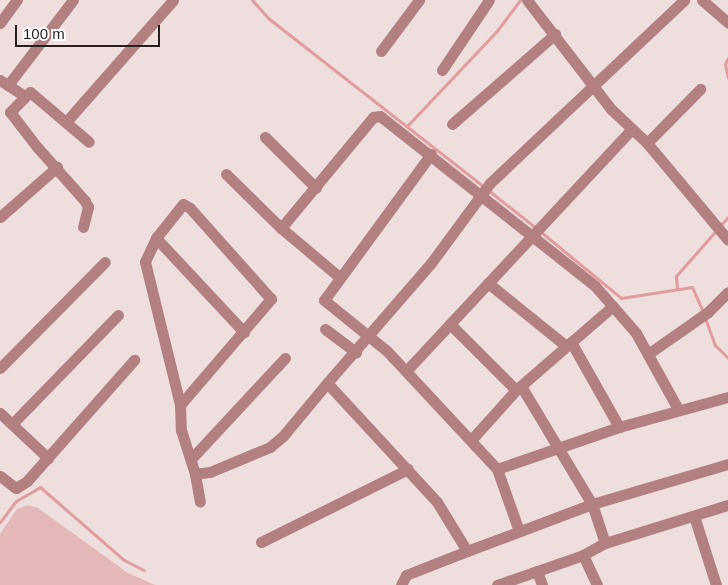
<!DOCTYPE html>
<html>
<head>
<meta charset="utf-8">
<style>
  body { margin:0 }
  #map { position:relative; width:728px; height:585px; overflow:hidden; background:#efdede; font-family:Helvetica,sans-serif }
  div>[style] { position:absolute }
  .green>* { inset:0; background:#e4b8b8 }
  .stream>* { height:3px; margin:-1.5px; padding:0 1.5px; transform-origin:1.5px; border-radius:1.5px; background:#e19c9d }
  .minor>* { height:11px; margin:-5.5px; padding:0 5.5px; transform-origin:5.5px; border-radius:5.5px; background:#b38081 }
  span { translate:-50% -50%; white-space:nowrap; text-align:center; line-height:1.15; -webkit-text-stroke:4px #fff; paint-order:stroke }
  .scale { position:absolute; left:15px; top:25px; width:145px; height:22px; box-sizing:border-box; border:2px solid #251f1f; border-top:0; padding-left:6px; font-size:15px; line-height:18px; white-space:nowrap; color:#251f1f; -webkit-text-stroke:4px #fff; paint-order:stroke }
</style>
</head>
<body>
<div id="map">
  <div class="green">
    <div style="clip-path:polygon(28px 505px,38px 508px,128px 573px,155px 585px,0 585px,0 534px,17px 509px)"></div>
  </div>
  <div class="stream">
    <div style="left:252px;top:0;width:24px;rotate:48deg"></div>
    <div style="left:268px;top:18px;width:273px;rotate:38deg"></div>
    <div style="left:728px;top:58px;width:7px;rotate:117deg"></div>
    <div style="left:725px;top:64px;width:14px;rotate:78deg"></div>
    <div style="left:407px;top:126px;width:129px;rotate:-46.6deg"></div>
    <div style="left:496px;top:32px;width:40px;rotate:-53deg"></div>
    <div style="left:488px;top:190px;width:61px;rotate:38.4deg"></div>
    <div style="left:541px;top:232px;width:104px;rotate:39.5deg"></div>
    <div style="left:621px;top:298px;width:72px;rotate:-8.8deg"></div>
    <div style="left:692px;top:287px;width:27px;rotate:66deg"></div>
    <div style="left:677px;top:288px;width:12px;rotate:-95deg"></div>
    <div style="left:676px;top:276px;width:79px;rotate:-48.6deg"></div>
    <div style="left:705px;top:318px;width:29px;rotate:70deg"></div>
    <div style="left:715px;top:345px;width:18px;rotate:45deg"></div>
    <div style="left:0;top:522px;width:26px;rotate:-53deg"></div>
    <div style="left:16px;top:501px;width:28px;rotate:-30deg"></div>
    <div style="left:40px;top:487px;width:111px;rotate:41deg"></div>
    <div style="left:124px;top:560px;width:22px;rotate:27deg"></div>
  </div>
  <div class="minor">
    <div style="left:527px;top:0;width:138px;rotate:52.4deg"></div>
    <div style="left:611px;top:109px;width:50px;rotate:43.4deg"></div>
    <div style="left:647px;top:143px;width:126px;rotate:50.1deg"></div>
    <div style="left:702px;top:0;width:35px;rotate:41deg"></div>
    <div style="left:0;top:23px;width:29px;rotate:-54deg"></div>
    <div style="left:381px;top:51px;width:64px;rotate:-53.3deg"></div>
    <div style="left:442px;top:70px;width:84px;rotate:-56.1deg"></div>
    <div style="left:0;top:80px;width:30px;rotate:33deg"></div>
    <div style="left:8px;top:85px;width:107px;rotate:-52.6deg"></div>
    <div style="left:66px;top:122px;width:162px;rotate:-48.7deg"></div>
    <div style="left:452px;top:124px;width:137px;rotate:-41.1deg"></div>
    <div style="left:265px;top:137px;width:72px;rotate:45deg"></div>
    <div style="left:647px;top:143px;width:76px;rotate:-45.5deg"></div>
    <div style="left:431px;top:154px;width:181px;rotate:126.2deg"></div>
    <div style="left:324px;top:300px;width:81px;rotate:39deg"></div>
    <div style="left:387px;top:351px;width:161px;rotate:47deg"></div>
    <div style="left:497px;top:469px;width:66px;rotate:70.5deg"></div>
    <div style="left:226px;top:174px;width:77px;rotate:44.5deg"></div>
    <div style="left:281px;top:228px;width:75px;rotate:40.1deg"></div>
    <div style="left:0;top:217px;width:76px;rotate:-41.3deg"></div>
    <div style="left:83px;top:227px;width:21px;rotate:-76deg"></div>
    <div style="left:88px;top:207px;width:7px;rotate:-117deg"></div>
    <div style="left:85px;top:201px;width:72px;rotate:-131.6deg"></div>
    <div style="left:37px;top:147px;width:44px;rotate:-127.6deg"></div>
    <div style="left:10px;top:112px;width:28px;rotate:-45deg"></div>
    <div style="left:30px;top:92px;width:77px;rotate:40.3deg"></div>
    <div style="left:281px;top:228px;width:144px;rotate:-50.3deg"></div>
    <div style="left:373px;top:117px;width:7px;rotate:-8deg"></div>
    <div style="left:380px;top:116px;width:274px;rotate:38.3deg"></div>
    <div style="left:595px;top:286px;width:62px;rotate:48.9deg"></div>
    <div style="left:636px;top:333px;width:87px;rotate:61.1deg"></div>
    <div style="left:156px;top:238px;width:129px;rotate:46.9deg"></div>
    <div style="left:488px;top:283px;width:100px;rotate:38.9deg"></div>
    <div style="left:450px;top:324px;width:93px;rotate:45deg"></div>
    <div style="left:325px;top:329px;width:39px;rotate:37deg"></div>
    <div style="left:571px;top:342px;width:98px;rotate:60.5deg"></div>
    <div style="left:648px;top:354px;width:73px;rotate:-35deg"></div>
    <div style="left:708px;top:312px;width:28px;rotate:-45deg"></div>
    <div style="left:0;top:368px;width:149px;rotate:-45.3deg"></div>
    <div style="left:407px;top:370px;width:330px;rotate:-47deg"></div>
    <div style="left:521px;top:386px;width:138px;rotate:59deg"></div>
    <div style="left:592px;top:504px;width:41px;rotate:71.6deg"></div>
    <div style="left:180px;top:405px;width:140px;rotate:-49.4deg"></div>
    <div style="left:271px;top:299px;width:122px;rotate:-131.7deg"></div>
    <div style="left:190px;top:208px;width:8px;rotate:-150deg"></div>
    <div style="left:183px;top:204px;width:43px;rotate:128.5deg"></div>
    <div style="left:156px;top:238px;width:26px;rotate:115deg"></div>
    <div style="left:145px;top:262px;width:147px;rotate:76.2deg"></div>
    <div style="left:180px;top:405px;width:25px;rotate:88deg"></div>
    <div style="left:181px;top:430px;width:46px;rotate:72.3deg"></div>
    <div style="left:195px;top:474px;width:28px;rotate:80deg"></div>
    <div style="left:0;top:413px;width:66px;rotate:43.2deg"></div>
    <div style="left:12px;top:424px;width:152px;rotate:-45.8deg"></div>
    <div style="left:472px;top:439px;width:66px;rotate:-48.1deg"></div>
    <div style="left:516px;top:390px;width:128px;rotate:-40.9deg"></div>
    <div style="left:191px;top:459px;width:138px;rotate:-47.1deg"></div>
    <div style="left:497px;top:469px;width:129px;rotate:-19deg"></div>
    <div style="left:619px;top:427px;width:113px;rotate:-15.4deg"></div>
    <div style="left:195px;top:474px;width:15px;rotate:-8deg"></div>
    <div style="left:210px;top:472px;width:65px;rotate:-22.6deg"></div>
    <div style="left:270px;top:447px;width:17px;rotate:-40deg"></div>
    <div style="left:283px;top:436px;width:69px;rotate:-50.3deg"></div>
    <div style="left:0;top:476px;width:20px;rotate:37deg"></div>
    <div style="left:16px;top:488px;width:13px;rotate:-32deg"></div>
    <div style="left:27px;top:481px;width:162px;rotate:-48.5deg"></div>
    <div style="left:694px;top:516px;width:72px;rotate:72.3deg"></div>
    <div style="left:261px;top:542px;width:164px;rotate:-26.4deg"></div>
    <div style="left:467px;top:551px;width:134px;rotate:-20.6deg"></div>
    <div style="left:592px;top:504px;width:142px;rotate:-16.4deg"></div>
    <div style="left:583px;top:555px;width:33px;rotate:65deg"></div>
    <div style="left:537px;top:571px;width:15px;rotate:70deg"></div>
    <div style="left:401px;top:585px;width:11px;rotate:-63deg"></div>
    <div style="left:406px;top:575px;width:66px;rotate:-21.5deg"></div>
    <div style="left:467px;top:551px;width:57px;rotate:-121.5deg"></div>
    <div style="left:437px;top:502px;width:162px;rotate:-132.7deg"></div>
    <div style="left:327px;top:383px;width:159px;rotate:-49.1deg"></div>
    <div style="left:431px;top:263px;width:99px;rotate:-53.6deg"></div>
    <div style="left:490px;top:183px;width:267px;rotate:-43.3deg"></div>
    <div style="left:497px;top:585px;width:91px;rotate:-19.2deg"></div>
    <div style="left:583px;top:555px;width:25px;rotate:-29deg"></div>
    <div style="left:605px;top:543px;width:129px;rotate:-17.2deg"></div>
  </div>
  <div class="scale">100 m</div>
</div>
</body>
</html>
